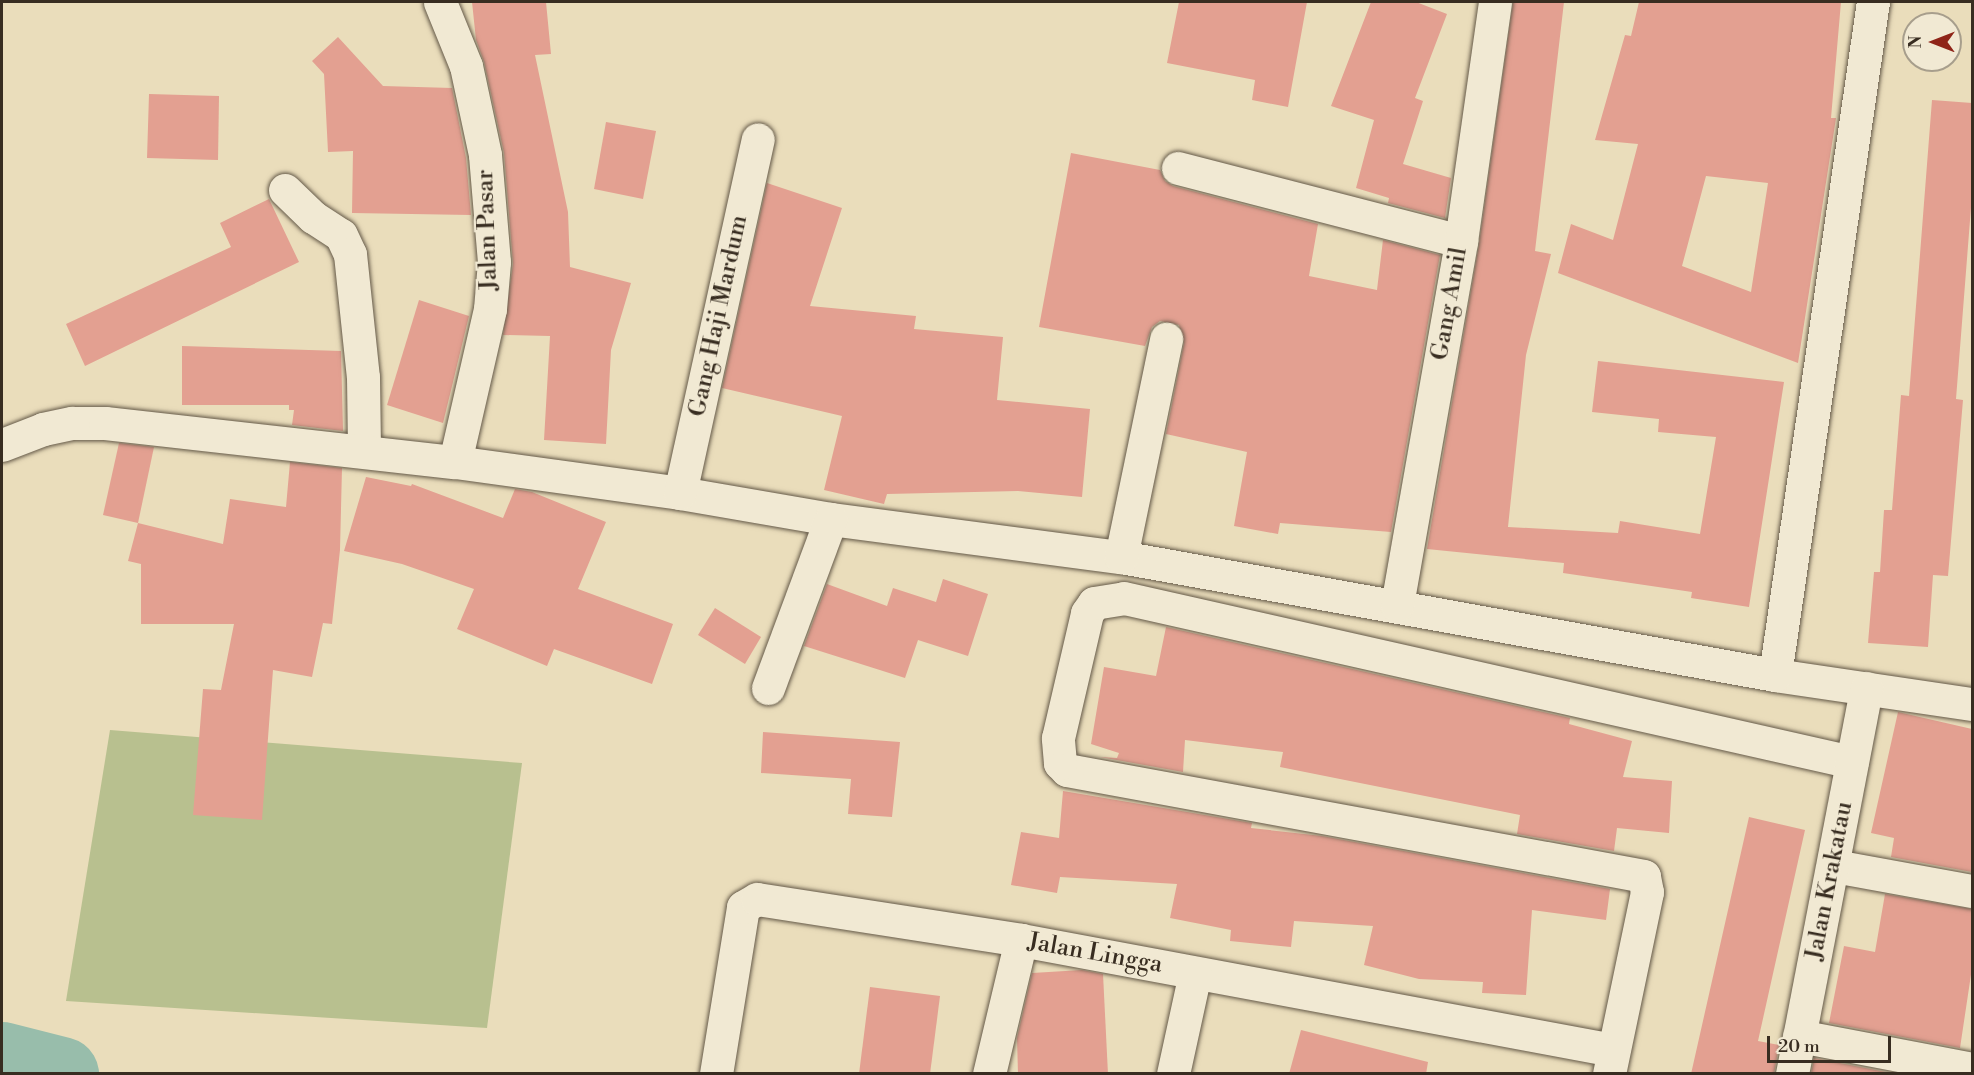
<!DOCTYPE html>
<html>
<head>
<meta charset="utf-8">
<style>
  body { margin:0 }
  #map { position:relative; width:1974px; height:1075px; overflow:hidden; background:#eaddbb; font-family:"Libre Bodoni",serif }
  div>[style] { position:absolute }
  .green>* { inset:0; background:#b8c08f }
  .river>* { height:75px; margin:-37.5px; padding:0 37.5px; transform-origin:37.5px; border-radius:37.5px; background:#98bdab }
  .building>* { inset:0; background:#e3a091 }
  .roads { filter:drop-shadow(0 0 2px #645948) drop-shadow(0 0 2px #645948) }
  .street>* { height:33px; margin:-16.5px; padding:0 16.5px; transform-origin:16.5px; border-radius:16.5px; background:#f1e9d3 }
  span { translate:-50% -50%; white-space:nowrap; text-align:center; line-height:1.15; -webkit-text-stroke:4.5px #f1e9d3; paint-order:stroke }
  .street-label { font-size:24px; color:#382d21 }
  .frame { position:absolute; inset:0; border:3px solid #382d21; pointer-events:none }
  .north { position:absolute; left:1902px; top:12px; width:60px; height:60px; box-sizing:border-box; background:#f1e9d3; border:2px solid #a79e8c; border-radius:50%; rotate:270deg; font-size:16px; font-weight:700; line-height:24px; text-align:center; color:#382d21 }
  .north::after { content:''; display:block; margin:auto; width:21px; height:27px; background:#8f2418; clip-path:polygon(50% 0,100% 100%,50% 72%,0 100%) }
  .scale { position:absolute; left:1767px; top:1036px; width:124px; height:27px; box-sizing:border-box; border:3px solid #382d21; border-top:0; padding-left:8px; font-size:18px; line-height:21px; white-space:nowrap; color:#382d21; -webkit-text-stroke:4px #f1e9d3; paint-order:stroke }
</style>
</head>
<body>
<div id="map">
  <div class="green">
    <div style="clip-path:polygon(110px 730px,522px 763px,487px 1028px,66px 1001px)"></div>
  </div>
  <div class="river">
    <div style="left:2px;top:1059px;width:61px;rotate:14.3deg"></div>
  </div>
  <div class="building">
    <div style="clip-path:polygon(472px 2px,546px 2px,551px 54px,535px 55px,568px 212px,570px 267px,631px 283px,611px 350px,606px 444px,544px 440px,550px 336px,503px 335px,513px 264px,504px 153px,484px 62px,476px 40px)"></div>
    <div style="clip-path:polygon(1179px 2px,1307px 2px,1288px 107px,1252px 100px,1255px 80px,1167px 63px)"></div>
    <div style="clip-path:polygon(1371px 2px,1416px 2px,1447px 14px,1415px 98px,1423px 101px,1403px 164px,1451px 178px,1445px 218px,1388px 203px,1389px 198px,1356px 188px,1374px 120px,1331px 106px)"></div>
    <div style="clip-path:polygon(1513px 2px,1564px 2px,1535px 251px,1551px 254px,1526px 355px,1508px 527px,1618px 533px,1620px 521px,1700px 534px,1716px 437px,1658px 432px,1659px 419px,1592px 412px,1598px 361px,1784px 382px,1749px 607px,1691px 598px,1692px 592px,1563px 573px,1564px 563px,1427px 549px,1479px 244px)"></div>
    <div style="clip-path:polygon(evenodd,1639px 2px,1841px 2px,1831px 118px,1836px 118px,1798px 363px,1558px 273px,1571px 224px,1613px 240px,1638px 144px,1595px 140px,1625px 35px,1631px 36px,1639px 2px,1706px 176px,1768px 183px,1751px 292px,1682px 266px,1706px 176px)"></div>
    <div style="clip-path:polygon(338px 37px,383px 86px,452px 88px,466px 158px,471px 215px,352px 213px,353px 151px,328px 152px,324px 74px,312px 61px)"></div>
    <div style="clip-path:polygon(149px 94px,219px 96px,218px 160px,147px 158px)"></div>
    <div style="clip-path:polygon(1932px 100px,1972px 103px,1972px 195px,1956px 399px,1963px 400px,1948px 576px,1933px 575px,1928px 647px,1868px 643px,1874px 572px,1880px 572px,1884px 510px,1892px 510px,1901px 395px,1909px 396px)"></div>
    <div style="clip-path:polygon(606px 122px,656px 131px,643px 199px,594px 189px)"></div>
    <div style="clip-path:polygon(1071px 153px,1160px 170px,1165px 181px,1173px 186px,1318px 224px,1309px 276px,1377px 290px,1383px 240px,1440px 255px,1391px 532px,1280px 523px,1278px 534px,1234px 526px,1247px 452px,1166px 434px,1184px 343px,1179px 325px,1160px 321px,1152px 327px,1145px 346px,1039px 327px)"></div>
    <div style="clip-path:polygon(767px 183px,842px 208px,810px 306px,916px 316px,914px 329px,1003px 337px,997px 400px,1090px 409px,1082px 497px,1018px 491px,887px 494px,884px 504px,824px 490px,842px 416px,722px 388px)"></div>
    <div style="clip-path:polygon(269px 199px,299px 262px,85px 366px,66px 324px,231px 247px,220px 223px)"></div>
    <div style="clip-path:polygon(419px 300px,469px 316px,443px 423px,387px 405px)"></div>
    <div style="clip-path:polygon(182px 346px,341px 351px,343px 431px,292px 425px,294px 410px,289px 410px,289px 405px,182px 405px)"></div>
    <div style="clip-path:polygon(119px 443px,154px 447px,138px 523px,103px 515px)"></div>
    <div style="clip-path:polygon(290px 462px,342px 468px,340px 550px,332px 624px,323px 623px,312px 677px,273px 670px,262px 820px,193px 815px,203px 689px,221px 690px,234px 624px,141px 624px,141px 564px,128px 561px,138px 523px,223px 544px,230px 499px,286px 507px)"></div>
    <div style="clip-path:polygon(366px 477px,411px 486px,412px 484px,503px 518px,515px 489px,532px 492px,606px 522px,578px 589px,673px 624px,652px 684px,554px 649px,547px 666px,457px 629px,474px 589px,402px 564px,344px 551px)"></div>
    <div style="clip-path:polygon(943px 579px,988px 594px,968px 656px,918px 640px,905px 678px,804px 646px,827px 584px,887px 606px,893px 588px,936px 602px)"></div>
    <div style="clip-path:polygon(715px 608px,761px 637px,745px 664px,698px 635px)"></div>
    <div style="clip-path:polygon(1166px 627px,1570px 718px,1569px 724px,1632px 741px,1623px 777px,1672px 781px,1669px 833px,1617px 828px,1614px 851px,1517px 834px,1520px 815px,1280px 767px,1283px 752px,1185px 740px,1183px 772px,1100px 757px,1117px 758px,1119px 753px,1091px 744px,1104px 667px,1156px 676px)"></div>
    <div style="clip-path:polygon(1898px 712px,1972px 729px,1972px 872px,1891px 857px,1894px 838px,1871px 833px)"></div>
    <div style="clip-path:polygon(763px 732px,900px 742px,892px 817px,848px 814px,851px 779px,761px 773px)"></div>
    <div style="clip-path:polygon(1063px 791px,1252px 823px,1251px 828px,1322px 836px,1610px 889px,1606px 920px,1532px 910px,1526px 995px,1482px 993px,1483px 982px,1419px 979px,1364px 965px,1373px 926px,1294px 921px,1291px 947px,1230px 941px,1231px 930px,1170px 918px,1177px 884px,1060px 877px,1057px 893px,1011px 885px,1021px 832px,1059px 838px)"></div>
    <div style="clip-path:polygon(1749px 817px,1805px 830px,1758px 1041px,1779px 1045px,1774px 1074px,1691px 1074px)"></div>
    <div style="clip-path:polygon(1885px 894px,1972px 909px,1972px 968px,1960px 1048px,1829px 1023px,1844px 946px,1875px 952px)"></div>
    <div style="clip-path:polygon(1082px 970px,1103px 974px,1108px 1074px,1018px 1074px,1017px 1038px,1032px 973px)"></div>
    <div style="clip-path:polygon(870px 987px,940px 996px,930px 1074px,859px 1074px)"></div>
    <div style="clip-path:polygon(1301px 1030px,1428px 1062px,1426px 1074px,1289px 1074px)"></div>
    <div style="clip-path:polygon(1814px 1058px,1896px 1074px,1811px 1074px)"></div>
  </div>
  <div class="roads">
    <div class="street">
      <div style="left:440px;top:2px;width:69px;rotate:67.9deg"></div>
      <div style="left:466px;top:66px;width:91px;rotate:77.9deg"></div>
      <div style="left:485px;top:155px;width:107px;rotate:85.2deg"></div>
      <div style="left:494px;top:262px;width:47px;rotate:94.9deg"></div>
      <div style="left:490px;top:309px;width:157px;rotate:102.9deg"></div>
      <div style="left:1178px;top:168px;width:292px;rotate:14.5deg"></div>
      <div style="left:285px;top:190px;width:39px;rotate:44deg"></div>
      <div style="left:313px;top:217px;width:33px;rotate:33deg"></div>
      <div style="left:341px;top:235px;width:21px;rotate:65deg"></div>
      <div style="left:350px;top:254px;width:124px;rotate:84deg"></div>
      <div style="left:363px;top:377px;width:74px;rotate:89.2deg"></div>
      <div style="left:2px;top:445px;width:44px;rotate:-21.3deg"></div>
      <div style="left:43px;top:429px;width:30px;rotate:-12deg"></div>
      <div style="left:72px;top:423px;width:33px"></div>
      <div style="left:105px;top:423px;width:352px;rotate:6.4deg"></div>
      <div style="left:455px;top:462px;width:227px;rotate:7.8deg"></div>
      <div style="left:680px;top:493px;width:153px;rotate:9.8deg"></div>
      <div style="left:831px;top:519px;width:292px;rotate:7.5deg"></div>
      <div style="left:1121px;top:557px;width:665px;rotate:10.23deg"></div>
      <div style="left:1775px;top:675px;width:199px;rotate:8.4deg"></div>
      <div style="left:680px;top:493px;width:362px;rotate:-77.6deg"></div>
      <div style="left:1121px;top:557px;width:223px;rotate:-78.3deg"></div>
      <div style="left:1397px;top:605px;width:370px;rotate:-80deg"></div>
      <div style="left:1461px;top:241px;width:241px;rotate:-81.9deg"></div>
      <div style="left:1775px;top:675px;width:680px;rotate:-81.72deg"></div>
      <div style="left:768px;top:688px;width:180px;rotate:-69.6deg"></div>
      <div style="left:1834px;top:866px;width:140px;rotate:10.3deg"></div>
      <div style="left:1799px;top:1036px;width:176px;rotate:10.8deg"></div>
      <div style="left:716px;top:1074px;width:169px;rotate:-80.8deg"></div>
      <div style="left:743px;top:907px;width:16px;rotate:-30deg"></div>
      <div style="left:757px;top:899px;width:267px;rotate:8.8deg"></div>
      <div style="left:1021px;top:940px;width:602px;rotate:10.53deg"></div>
      <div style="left:989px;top:1074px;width:138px;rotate:-76.6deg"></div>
      <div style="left:1173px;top:1074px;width:103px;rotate:-77.7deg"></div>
      <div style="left:1609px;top:1074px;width:186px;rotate:-78.2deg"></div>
      <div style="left:1647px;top:892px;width:16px;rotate:-101deg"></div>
      <div style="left:1644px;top:876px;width:587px;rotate:-169.59deg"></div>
      <div style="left:1067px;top:770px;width:10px;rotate:-135deg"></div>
      <div style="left:1060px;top:763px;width:25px;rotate:-95deg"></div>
      <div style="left:1058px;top:738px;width:128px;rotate:-76.9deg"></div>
      <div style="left:1087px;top:613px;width:12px;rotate:-55deg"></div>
      <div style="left:1094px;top:603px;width:30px;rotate:-9deg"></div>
      <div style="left:1124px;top:598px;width:746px;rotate:12.7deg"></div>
      <div style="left:1792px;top:1074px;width:393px;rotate:-79.1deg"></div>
    </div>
  </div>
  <div class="street-label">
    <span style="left:488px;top:230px;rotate:-92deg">Jalan Pasar</span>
    <span style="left:1450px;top:304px;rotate:-80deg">Gang Amil</span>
    <span style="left:719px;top:316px;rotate:-78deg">Gang Haji Mardum</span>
    <span style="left:1830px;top:881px;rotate:-79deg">Jalan Krakatau</span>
    <span style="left:1095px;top:954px;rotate:10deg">Jalan Lingga</span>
  </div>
  <div class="frame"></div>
  <div class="north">N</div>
  <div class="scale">20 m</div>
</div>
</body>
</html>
